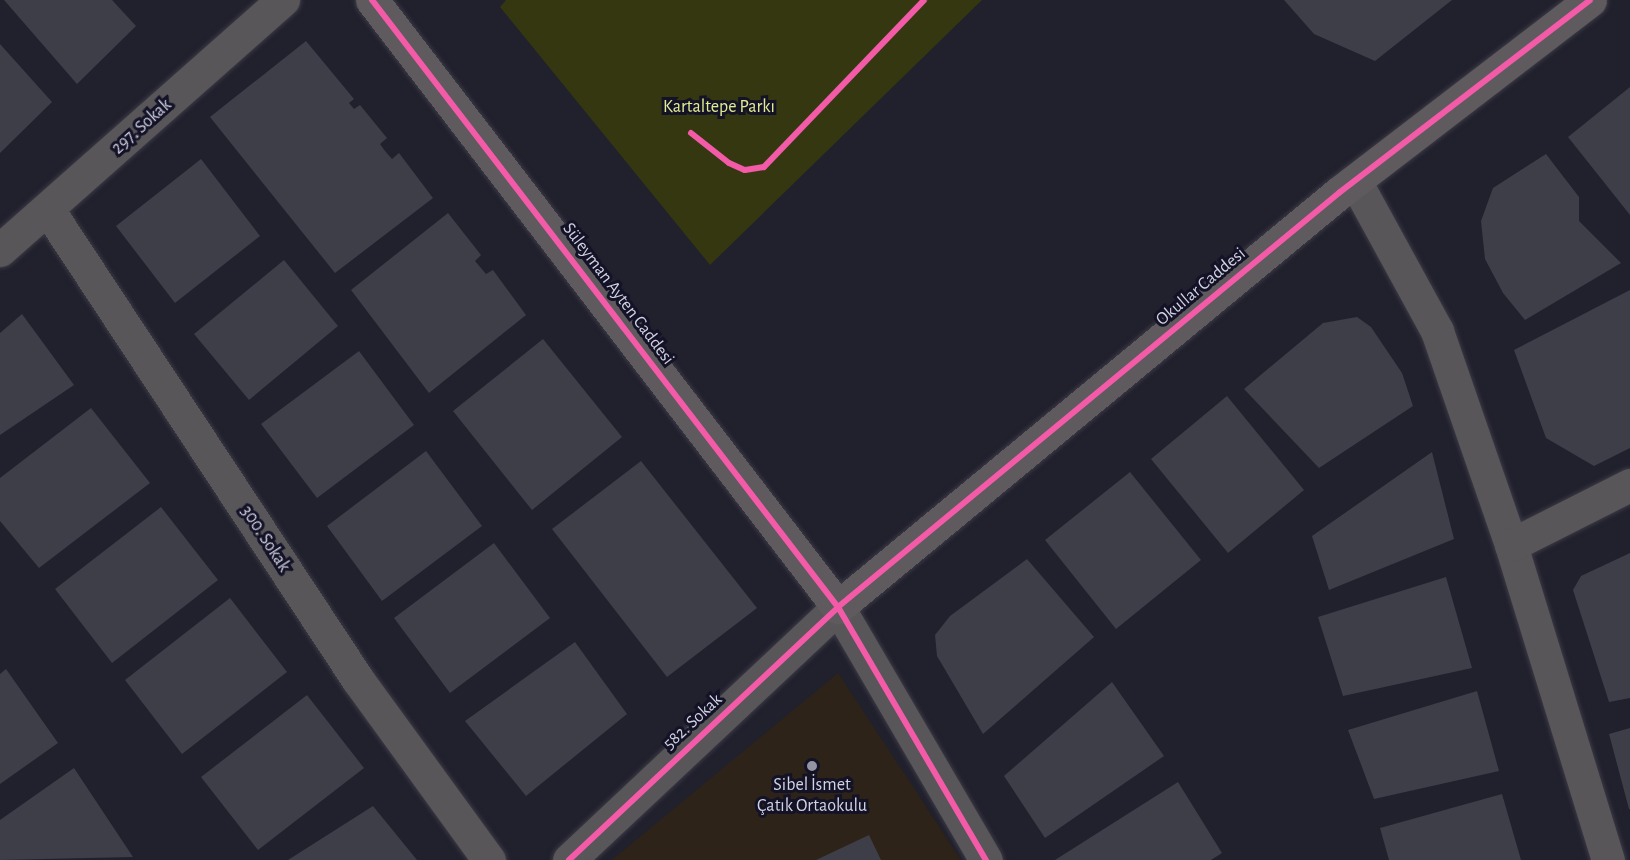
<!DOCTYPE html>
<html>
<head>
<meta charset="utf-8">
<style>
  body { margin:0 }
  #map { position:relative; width:1630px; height:860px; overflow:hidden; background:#21202d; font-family:"Alegreya Sans",sans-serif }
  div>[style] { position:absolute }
  .education>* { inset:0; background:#2d2318 }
  .green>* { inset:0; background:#353711 }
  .building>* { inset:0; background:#3e3e49 }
  .roads { filter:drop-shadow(0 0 2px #3b3a45) drop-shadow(0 0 2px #3b3a45) }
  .street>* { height:33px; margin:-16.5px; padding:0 16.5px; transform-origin:16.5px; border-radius:16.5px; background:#585659 }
  .secondary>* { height:33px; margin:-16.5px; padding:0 16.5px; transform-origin:16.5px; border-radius:16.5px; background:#5e5a5d }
  .cycleway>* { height:6px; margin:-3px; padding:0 3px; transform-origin:3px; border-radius:3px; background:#f35aa7 }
  .dots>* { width:16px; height:16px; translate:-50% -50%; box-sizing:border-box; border:3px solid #131227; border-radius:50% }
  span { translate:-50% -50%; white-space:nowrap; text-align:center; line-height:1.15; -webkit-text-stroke:6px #131227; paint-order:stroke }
  .park-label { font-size:18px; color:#e3ed8f }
  .street-label { font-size:18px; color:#d2d3e2 }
  .poi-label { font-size:18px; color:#d2d3e2 }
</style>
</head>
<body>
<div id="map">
  <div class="education">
    <div style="clip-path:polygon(838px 673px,961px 860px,612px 860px)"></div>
  </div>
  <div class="green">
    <div style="clip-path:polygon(506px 0,982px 0,710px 265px,500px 7px)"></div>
  </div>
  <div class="building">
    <div style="clip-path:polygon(4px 0,112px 0,136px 26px,77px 84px)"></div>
    <div style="clip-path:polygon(1284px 0,1452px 0,1375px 61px,1314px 34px)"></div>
    <div style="clip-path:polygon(306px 41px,354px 99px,349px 103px,354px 109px,360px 105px,387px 138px,380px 144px,385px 151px,392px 159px,399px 153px,433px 198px,335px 273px,210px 117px)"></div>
    <div style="clip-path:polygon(0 44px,52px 102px,0 153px)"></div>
    <div style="clip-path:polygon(1630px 87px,1630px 215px,1568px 137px)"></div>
    <div style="clip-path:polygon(1546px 154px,1579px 197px,1579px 221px,1621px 263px,1525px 320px,1503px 293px,1485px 259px,1481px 221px,1493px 188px)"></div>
    <div style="clip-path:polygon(201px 159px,260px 236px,175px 303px,116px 226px)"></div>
    <div style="clip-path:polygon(448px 213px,481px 255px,475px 261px,486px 274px,493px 270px,526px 315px,429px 393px,351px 290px)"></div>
    <div style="clip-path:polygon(284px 260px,338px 326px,249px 400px,194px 334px)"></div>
    <div style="clip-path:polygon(1630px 290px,1630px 448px,1594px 466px,1546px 438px,1514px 350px)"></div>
    <div style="clip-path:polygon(22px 314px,74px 385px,0 435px,0 333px)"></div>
    <div style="clip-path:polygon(1357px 317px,1371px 327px,1402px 373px,1413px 406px,1319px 468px,1244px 389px,1323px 323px)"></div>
    <div style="clip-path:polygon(543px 339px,622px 437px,532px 510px,453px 411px)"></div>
    <div style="clip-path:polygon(359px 351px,414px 425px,317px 498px,261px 424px)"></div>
    <div style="clip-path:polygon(1227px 396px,1304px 490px,1228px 553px,1151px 459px)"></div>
    <div style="clip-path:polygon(91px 408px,150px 483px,39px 568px,0 521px,0 478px)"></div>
    <div style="clip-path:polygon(426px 451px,482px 526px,382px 601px,327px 526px)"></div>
    <div style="clip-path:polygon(1432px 452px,1454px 539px,1329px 590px,1312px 536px)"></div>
    <div style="clip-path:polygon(641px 461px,757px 608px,667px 677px,552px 529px)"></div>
    <div style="clip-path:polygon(1130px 472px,1201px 560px,1116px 629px,1045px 540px)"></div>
    <div style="clip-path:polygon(161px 507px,218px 580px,112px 663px,55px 589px)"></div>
    <div style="clip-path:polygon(494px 543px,550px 618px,450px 693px,394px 618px)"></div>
    <div style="clip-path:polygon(1630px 553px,1630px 698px,1609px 702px,1573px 590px,1581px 576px)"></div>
    <div style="clip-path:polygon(1027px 559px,1094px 637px,983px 734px,937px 656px,935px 635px,950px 616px)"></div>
    <div style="clip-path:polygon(1446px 577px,1472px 668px,1343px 696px,1318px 617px)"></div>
    <div style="clip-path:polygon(230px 598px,287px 672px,182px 754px,125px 680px)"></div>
    <div style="clip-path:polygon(575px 642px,627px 714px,526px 796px,465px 721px)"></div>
    <div style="clip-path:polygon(6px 669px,58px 743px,0 784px,0 674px)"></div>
    <div style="clip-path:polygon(1112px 682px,1164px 756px,1045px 838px,1004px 776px)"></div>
    <div style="clip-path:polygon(1477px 691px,1499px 771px,1374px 799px,1348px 730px)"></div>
    <div style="clip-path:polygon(307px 695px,364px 768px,258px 850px,201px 777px)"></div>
    <div style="clip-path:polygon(1630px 728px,1630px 809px,1629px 809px,1609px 734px)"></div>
    <div style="clip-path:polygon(74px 768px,133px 857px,0 860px,0 820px)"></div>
    <div style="clip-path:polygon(1178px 782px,1222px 853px,1211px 860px,1055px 860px)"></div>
    <div style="clip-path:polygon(1502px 794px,1521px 860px,1389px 860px,1380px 828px)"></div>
    <div style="clip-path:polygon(373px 806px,417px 860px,288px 860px)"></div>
    <div style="clip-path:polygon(869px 835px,881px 860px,816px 860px)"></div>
  </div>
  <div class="roads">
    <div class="street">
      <div style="left:1355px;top:181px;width:171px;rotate:61.3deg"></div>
      <div style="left:1437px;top:331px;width:226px;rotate:70.9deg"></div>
      <div style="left:1511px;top:545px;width:330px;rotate:72.9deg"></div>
      <div style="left:49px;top:211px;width:562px;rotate:56.62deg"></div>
      <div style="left:358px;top:680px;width:223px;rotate:54deg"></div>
      <div style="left:0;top:250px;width:378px;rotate:-41.5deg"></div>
      <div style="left:1511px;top:545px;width:133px;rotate:-26.8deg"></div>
      <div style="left:569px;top:860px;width:369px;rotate:-43.2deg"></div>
      <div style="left:838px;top:607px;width:293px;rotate:59.7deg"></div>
    </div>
    <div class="secondary">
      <div style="left:372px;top:0;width:765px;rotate:52.49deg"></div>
      <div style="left:838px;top:607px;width:651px;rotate:-39.58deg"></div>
      <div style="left:1340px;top:192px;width:315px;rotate:-37.5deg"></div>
    </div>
  </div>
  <div class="cycleway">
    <div style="left:372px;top:0;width:765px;rotate:52.49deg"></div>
    <div style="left:838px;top:607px;width:293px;rotate:59.7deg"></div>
    <div style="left:691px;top:133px;width:48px;rotate:38.3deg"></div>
    <div style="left:729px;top:163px;width:17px;rotate:24deg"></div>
    <div style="left:745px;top:170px;width:19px;rotate:-9deg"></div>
    <div style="left:764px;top:167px;width:231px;rotate:-46.2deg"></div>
    <div style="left:569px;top:860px;width:369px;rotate:-43.2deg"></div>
    <div style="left:838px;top:607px;width:651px;rotate:-39.58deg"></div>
    <div style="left:1340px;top:192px;width:315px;rotate:-37.5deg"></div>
  </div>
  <div class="dots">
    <div style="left:812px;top:766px;background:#9494a3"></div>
  </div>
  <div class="park-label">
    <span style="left:719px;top:107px">Kartaltepe Parkı</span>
  </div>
  <div class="street-label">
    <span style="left:142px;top:127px;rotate:-42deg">297. Sokak</span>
    <span style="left:1201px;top:287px;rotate:-40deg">Okullar Caddesi</span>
    <span style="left:618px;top:294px;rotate:53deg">Süleyman Ayten Caddesi</span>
    <span style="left:265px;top:539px;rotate:57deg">300. Sokak</span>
    <span style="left:693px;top:722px;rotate:-43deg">582. Sokak</span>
  </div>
  <div class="poi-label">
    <span style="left:812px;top:796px">Sibel İsmet<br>Çatık Ortaokulu</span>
  </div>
</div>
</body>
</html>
